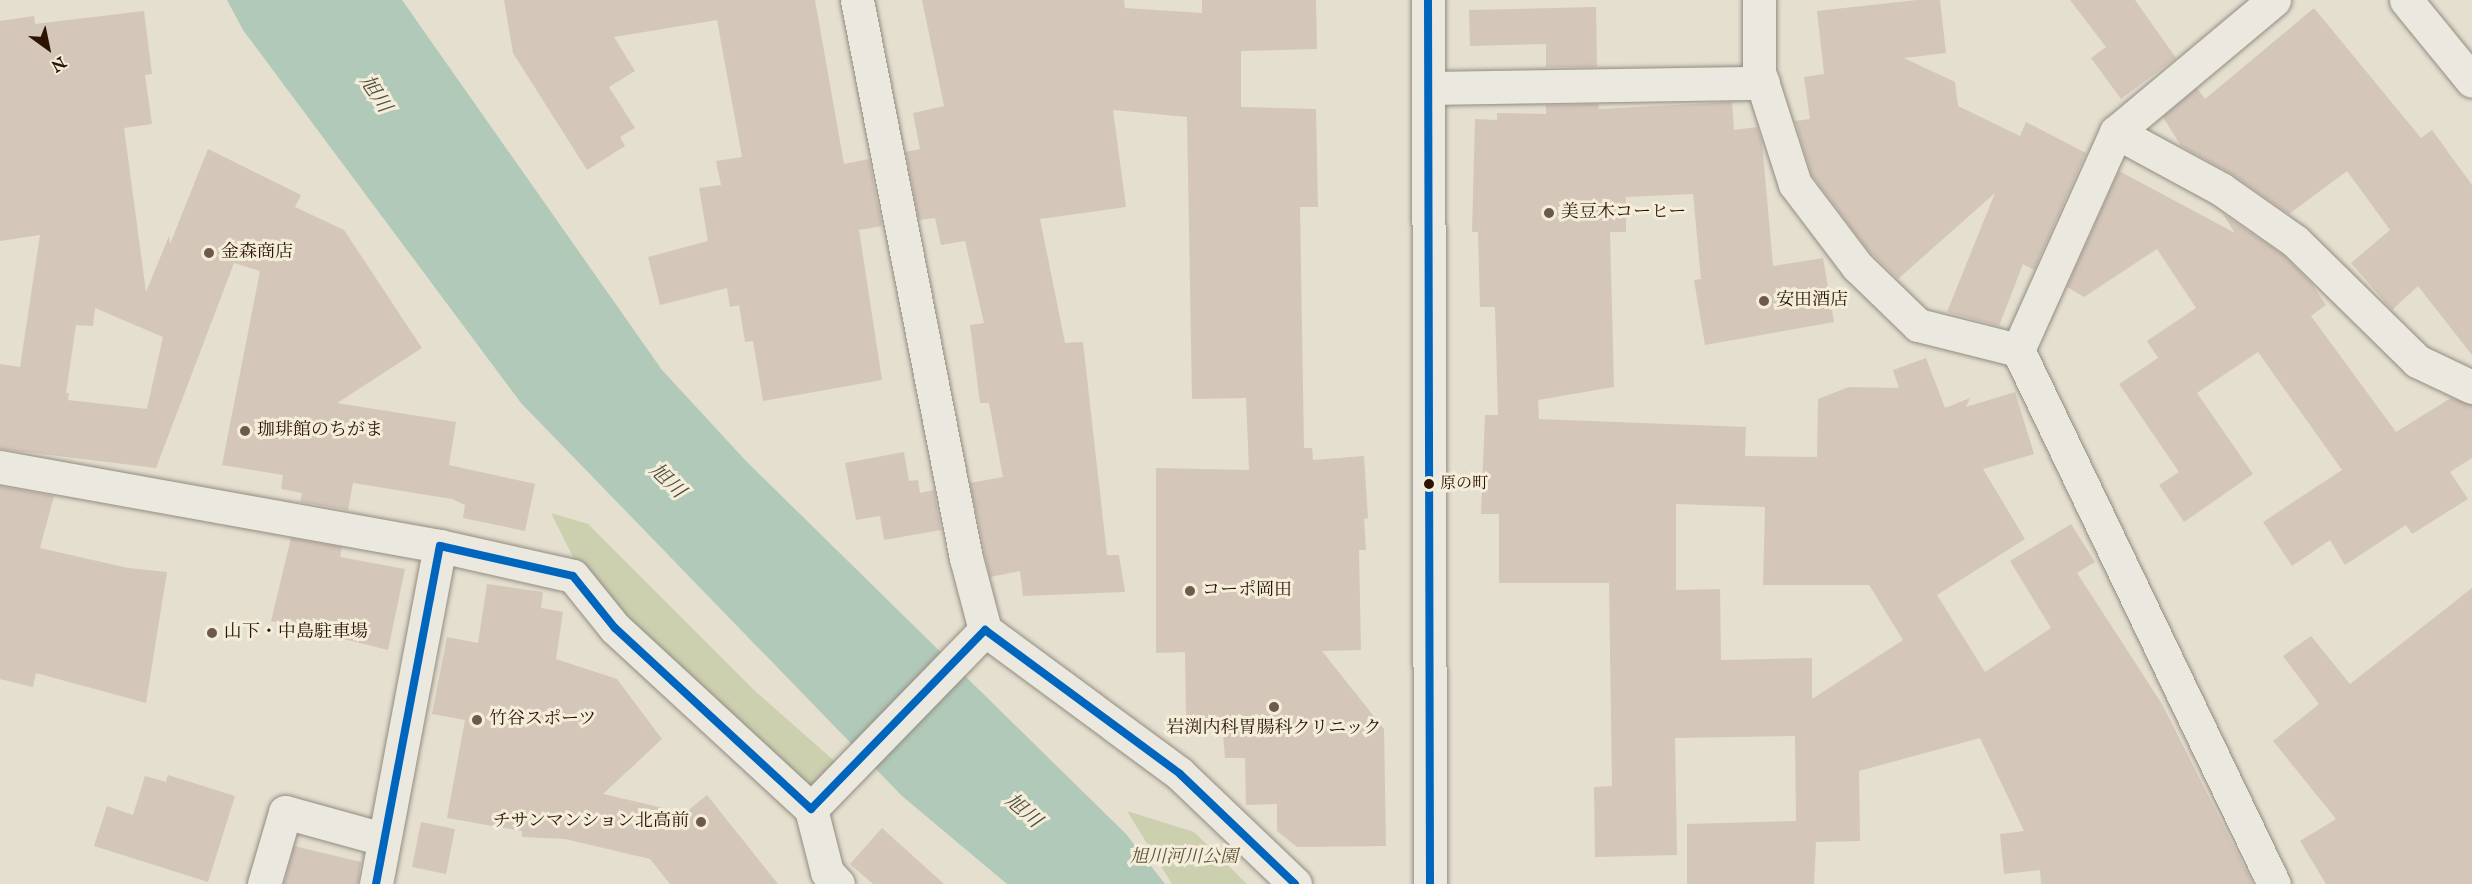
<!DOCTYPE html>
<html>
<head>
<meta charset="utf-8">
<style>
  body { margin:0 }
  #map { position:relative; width:2472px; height:884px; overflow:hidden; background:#e4dfcf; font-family:"IM FELL English","Noto Serif JP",serif }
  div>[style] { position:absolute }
  .green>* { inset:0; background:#ccd0af }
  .water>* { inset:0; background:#b0c9b9 }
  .building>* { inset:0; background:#d5c6ba }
  .roads { filter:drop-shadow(0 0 2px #938c81) drop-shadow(0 0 2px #938c81) }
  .street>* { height:33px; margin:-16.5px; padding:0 16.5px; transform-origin:16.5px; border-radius:16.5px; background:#eae8df }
  .secondary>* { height:33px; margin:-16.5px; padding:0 16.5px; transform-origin:16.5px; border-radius:16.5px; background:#eae8df }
  .bus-1>* { height:8px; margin:-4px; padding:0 4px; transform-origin:4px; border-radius:4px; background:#0065bd }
  .dots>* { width:16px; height:16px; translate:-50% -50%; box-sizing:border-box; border:3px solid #f3edda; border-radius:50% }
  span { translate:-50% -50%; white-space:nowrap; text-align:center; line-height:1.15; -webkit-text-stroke:6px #f3edda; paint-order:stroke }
  .bus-label { font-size:16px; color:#2d1304 }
  .left { translate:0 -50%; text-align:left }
  .poi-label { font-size:18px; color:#2d1304 }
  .right { translate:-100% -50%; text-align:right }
  .park-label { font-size:18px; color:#5e5136; font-style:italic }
  .water-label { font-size:20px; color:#534f40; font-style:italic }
  .north { position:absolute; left:18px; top:18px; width:60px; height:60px; -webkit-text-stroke:4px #f3edda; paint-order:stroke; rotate:147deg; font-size:16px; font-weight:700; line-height:24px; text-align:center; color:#2d1304 }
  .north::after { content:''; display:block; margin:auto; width:21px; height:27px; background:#2d1304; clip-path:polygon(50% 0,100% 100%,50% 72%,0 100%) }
</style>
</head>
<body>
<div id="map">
  <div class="green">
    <div style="clip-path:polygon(551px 513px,588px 524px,755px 691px,839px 765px,814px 793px,626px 626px,573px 557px)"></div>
    <div style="clip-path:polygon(1127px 811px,1194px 832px,1247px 884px,1172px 884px)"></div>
  </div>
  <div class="water">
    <div style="clip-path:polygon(227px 0,402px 0,662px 370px,746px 461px,1126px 834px,1165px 884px,1007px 884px,902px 796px,521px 403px,243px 30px)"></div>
  </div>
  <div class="building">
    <div style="clip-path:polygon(504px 0,815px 0,844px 164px,869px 159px,882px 226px,859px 230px,882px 380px,763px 401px,753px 341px,745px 342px,739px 305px,730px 307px,727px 288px,660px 305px,648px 257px,708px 241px,699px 188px,721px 185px,716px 161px,742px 157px,717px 20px,614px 37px,635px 71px,609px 87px,635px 128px,620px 137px,625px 146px,587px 170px,513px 53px)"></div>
    <div style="clip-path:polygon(922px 0,1124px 0,1125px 8px,1202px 13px,1202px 0,1316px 0,1317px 49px,1241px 51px,1241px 107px,1316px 109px,1318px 207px,1300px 207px,1304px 448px,1312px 448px,1313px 460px,1364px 456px,1368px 518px,1364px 519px,1366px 550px,1359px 550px,1361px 650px,1322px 651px,1384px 729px,1386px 846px,1297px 847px,1277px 831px,1277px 804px,1246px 805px,1245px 758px,1225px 758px,1223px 733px,1204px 726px,1197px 718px,1186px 717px,1185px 652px,1156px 653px,1156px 468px,1249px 470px,1246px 398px,1192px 399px,1187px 117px,1113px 110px,1126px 207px,1040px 219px,1065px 343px,1083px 342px,1107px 555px,1119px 555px,1125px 592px,1023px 596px,1020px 571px,990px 577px,970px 483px,1003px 477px,989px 403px,980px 403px,970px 325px,984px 323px,965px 241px,941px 245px,935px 218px,919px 220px,906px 152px,920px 149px,913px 113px,944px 106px)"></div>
    <div style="clip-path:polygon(1917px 0,1940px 0,1946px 53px,1904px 58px,1955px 82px,1958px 106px,2020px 136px,2026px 122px,2086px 153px,2034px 270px,2023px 264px,1999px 326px,1947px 312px,1995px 193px,1898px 279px,1868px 250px,1812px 175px,1795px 121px,1810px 119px,1804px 77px,1824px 74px,1817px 11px)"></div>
    <div style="clip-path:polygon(2070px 0,2135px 0,2176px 58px,2121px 99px,2091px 58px,2106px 47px)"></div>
    <div style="clip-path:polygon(1596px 7px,1597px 67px,1546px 67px,1546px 44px,1470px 46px,1469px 10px)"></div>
    <div style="clip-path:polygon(2314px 8px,2421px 138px,2432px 130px,2472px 185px,2472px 355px,2418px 286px,2392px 310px,2351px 263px,2390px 230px,2347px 171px,2289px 214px,2232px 174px,2181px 146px,2163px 117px,2197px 88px,2205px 99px)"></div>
    <div style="clip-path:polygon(evenodd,144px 11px,152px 74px,145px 75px,152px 124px,124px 128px,146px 292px,169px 236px,170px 244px,208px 149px,301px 195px,295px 207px,344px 230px,422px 348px,337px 403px,456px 422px,449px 465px,535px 484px,525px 531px,463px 518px,465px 505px,452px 499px,353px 483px,348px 510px,300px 502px,302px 493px,281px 489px,283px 475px,222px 465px,260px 271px,234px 263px,156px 468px,0 449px,0 364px,20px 367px,40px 235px,0 241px,0 21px,34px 16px,35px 24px,144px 11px,95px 308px,163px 337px,147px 409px,68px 400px,69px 393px,66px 393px,76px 325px,93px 326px,95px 308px)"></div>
    <div style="clip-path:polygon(evenodd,1732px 102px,1734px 130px,1757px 127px,1762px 142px,1773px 266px,1823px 258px,1834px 322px,1705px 345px,1694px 280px,1701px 279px,1693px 194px,1626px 197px,1626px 232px,1610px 232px,1614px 387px,1538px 400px,1539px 419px,1746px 427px,1745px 456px,1817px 457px,1818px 399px,1849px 387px,1899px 388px,1893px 370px,1926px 358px,1945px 408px,1970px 398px,1966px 407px,2015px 392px,2034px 454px,1983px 469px,2025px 539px,1937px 595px,1985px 672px,2051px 628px,2010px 561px,2071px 524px,2095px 562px,2077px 573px,2162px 704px,2253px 884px,2041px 884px,2040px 870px,2004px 874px,2000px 834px,2024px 831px,1980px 738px,1859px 771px,1860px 841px,1816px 842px,1814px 884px,1687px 884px,1687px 824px,1796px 821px,1795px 736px,1675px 738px,1677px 855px,1595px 857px,1594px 787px,1612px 786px,1609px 583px,1499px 583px,1499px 514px,1481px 514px,1485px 415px,1498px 415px,1495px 307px,1480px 307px,1478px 232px,1472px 232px,1475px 119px,1497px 120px,1497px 113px,1546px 114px,1546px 105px,1598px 104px,1599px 109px,1732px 102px,1676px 504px,1765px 507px,1763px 585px,1869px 585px,1903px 640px,1812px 699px,1812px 658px,1721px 660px,1720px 589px,1676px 590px,1676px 504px)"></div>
    <div style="clip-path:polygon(2119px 171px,2235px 233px,2223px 214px,2283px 255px,2312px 284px,2326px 305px,2311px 316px,2396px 432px,2451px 398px,2472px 405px,2472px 458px,2450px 472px,2468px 499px,2412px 534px,2406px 525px,2345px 565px,2330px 540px,2292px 566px,2263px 522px,2342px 470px,2258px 352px,2197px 393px,2253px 474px,2184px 522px,2159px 485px,2179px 472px,2119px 384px,2158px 358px,2147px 341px,2196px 308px,2157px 249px,2084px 297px,2067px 287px)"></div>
    <div style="clip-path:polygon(904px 452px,909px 481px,918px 480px,920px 493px,934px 490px,941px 530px,884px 540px,880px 516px,856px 520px,845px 463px)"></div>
    <div style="clip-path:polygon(0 486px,54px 496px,40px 548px,128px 568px,167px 572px,146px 703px,36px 673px,33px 687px,0 679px)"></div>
    <div style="clip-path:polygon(291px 538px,342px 547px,340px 557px,405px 569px,388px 650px,271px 621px)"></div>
    <div style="clip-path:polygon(487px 584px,543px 592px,541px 608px,563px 612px,556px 659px,617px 679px,662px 739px,603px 794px,685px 813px,707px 795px,778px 884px,670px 884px,650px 859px,565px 839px,522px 837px,522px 831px,447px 818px,465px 720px,432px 714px,447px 637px,478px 643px)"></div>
    <div style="clip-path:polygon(2472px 588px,2472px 884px,2326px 884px,2300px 841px,2336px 819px,2273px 741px,2319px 704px,2283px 656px,2311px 636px,2350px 684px)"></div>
    <div style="clip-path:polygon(168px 775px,235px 796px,208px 882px,94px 846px,107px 806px,133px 815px,145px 776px,166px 782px)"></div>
    <div style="clip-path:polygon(421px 822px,455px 829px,446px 874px,412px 867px)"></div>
    <div style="clip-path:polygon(882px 828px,944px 884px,873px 884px,850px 864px)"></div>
    <div style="clip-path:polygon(294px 846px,361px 862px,358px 884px,284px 884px)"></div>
  </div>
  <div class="roads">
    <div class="street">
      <div style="left:857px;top:0;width:569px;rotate:78.95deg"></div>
      <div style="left:966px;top:558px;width:74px;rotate:75.2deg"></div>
      <div style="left:1759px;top:0;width:72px;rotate:90deg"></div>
      <div style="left:1759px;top:72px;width:118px;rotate:72.2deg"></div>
      <div style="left:1795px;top:184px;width:103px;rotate:52.9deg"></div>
      <div style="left:1857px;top:266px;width:85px;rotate:44deg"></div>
      <div style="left:1918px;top:325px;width:103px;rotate:14deg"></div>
      <div style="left:2018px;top:350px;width:592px;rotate:64.39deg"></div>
      <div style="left:1428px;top:88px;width:335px;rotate:-0.9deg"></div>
      <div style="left:2116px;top:132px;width:119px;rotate:28.5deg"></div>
      <div style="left:2221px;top:189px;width:90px;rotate:35.1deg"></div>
      <div style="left:2295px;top:241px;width:171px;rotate:44.5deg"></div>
      <div style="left:2417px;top:361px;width:61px;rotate:25.3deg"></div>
      <div style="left:2018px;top:350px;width:239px;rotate:-65.8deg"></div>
      <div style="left:2116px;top:132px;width:206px;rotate:-39.9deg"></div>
      <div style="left:0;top:467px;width:447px;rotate:10.2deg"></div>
      <div style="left:440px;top:546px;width:136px;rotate:12.7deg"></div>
      <div style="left:573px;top:576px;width:67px;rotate:51.1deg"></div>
      <div style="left:615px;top:628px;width:267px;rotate:42.7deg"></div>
      <div style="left:811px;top:809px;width:250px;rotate:-45.8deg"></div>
      <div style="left:985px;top:630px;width:242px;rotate:36.4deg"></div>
      <div style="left:1180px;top:774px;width:159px;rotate:43.7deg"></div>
      <div style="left:811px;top:809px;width:65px;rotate:75.7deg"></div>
      <div style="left:827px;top:872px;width:16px;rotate:47deg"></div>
      <div style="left:264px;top:884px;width:75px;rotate:-73.7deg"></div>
      <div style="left:285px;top:812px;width:102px;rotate:15.4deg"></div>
      <div style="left:376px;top:884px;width:344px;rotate:-79.3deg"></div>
    </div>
    <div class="secondary">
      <div style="left:1428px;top:0;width:884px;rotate:89.87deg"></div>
      <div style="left:2406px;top:0;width:104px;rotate:50.8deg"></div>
    </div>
  </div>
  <div class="bus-1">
    <div style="left:1428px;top:0;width:884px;rotate:89.87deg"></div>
    <div style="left:376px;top:884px;width:344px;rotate:-79.3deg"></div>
    <div style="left:440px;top:546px;width:136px;rotate:12.7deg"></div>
    <div style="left:573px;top:576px;width:67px;rotate:51.1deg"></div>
    <div style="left:615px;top:628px;width:267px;rotate:42.7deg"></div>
    <div style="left:811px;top:809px;width:250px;rotate:-45.8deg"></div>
    <div style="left:985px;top:630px;width:242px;rotate:36.4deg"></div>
    <div style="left:1180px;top:774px;width:159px;rotate:43.7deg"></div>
  </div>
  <div class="dots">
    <div style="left:1549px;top:213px;background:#6d5a4b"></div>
    <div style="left:209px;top:253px;background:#6d5a4b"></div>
    <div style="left:1764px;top:301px;background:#6d5a4b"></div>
    <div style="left:245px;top:431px;background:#6d5a4b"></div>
    <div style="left:1429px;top:484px;background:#2d1304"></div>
    <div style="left:1190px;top:591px;background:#6d5a4b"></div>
    <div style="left:212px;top:633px;background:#6d5a4b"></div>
    <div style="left:1274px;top:707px;background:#6d5a4b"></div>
    <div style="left:477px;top:720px;background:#6d5a4b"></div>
    <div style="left:701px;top:822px;background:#6d5a4b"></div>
  </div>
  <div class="bus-label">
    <span class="left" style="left:1440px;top:484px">原の町</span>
  </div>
  <div class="poi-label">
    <span class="left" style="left:1561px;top:213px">美豆木コーヒー</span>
    <span class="left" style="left:221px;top:253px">金森商店</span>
    <span class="left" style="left:1776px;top:301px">安田酒店</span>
    <span class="left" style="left:257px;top:431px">珈琲館のちがま</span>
    <span class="left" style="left:1202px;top:591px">コーポ岡田</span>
    <span class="left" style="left:224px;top:633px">山下・中島駐車場</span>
    <span class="left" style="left:489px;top:720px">竹谷スポーツ</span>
    <span style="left:1274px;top:729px">岩渕内科胃腸科クリニック</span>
    <span class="right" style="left:689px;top:822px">チサンマンション北高前</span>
  </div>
  <div class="park-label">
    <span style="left:1184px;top:858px">旭川河川公園</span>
  </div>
  <div class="water-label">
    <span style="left:375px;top:94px;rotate:57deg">旭川</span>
    <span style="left:667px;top:481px;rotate:44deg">旭川</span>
    <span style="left:1023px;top:811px;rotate:41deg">旭川</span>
  </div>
  <div class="north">N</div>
</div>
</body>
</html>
